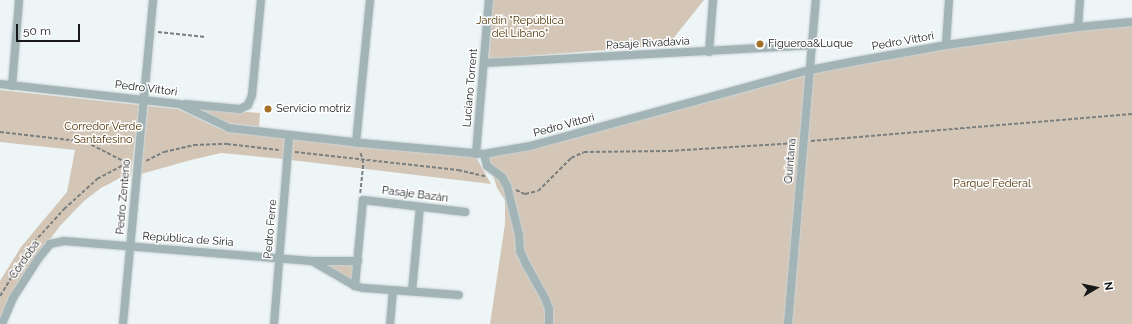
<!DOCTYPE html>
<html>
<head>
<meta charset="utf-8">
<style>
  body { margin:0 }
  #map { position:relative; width:1132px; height:324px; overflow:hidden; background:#edf5f6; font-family:Raleway,sans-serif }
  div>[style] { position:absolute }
  .green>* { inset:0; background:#d4c6b6 }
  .path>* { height:1.5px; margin-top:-0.75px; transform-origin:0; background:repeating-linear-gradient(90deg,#7a7f80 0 4px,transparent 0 6px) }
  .roads { filter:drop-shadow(0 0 1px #cbd2d3) drop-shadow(0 0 1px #cbd2d3) }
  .minor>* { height:8px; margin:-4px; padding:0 4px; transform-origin:4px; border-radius:4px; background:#a3b4b6 }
  .dots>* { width:11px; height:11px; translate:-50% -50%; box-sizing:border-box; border:2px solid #fff; border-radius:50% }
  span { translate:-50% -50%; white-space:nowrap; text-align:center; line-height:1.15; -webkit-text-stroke:3px #fff; paint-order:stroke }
  .park-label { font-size:11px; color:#503203 }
  .street-label { font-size:11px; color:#161819 }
  .poi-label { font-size:11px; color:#161819 }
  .left { translate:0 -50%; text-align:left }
  .north { position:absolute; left:1076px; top:268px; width:40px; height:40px; -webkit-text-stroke:3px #fff; paint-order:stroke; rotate:81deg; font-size:11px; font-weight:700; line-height:16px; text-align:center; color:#161819 }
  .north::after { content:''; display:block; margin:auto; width:14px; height:18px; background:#161819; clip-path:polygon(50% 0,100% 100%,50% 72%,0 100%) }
  .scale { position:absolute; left:16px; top:24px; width:64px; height:18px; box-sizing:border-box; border:2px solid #161819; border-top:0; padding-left:5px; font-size:12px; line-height:14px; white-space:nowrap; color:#161819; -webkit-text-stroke:3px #fff; paint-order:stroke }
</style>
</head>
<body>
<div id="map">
  <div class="green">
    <div style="clip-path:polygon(493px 0,704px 0,668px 45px,489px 59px)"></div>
    <div style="clip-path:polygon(1132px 25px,1132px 324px,490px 324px,505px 224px,505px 200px,497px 188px,487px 157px,525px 151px,823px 71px,946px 49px,1081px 30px)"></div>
    <div style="clip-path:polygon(0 90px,139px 105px,131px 176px,120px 178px,101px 188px,84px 201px,60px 226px,16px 285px,0 319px,0 281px,21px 247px,67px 192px,75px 150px,0 142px)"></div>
    <div style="clip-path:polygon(148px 106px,178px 109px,218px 128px,226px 131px,286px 138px,284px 159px,221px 153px,191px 160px,141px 174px)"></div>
    <div style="clip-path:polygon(193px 107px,260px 113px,259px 127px,221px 122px)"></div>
    <div style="clip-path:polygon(293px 138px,476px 157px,491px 184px,291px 160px)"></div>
    <div style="clip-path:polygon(317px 261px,357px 261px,354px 285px)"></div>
  </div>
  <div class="path">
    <div style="left:158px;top:32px;width:48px;rotate:5.9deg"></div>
    <div style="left:0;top:132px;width:87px;rotate:6.6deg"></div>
    <div style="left:86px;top:142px;width:46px;rotate:27.1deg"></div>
    <div style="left:127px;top:163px;width:3px"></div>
    <div style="left:811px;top:141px;width:322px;rotate:-4.8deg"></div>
    <div style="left:295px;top:152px;width:164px;rotate:6.3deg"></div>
    <div style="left:458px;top:170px;width:28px;rotate:13deg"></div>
    <div style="left:146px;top:161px;width:20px;rotate:-27deg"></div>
    <div style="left:164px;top:152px;width:31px;rotate:-13deg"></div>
    <div style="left:194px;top:145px;width:33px;rotate:-2deg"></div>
    <div style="left:227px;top:144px;width:52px;rotate:6.6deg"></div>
    <div style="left:516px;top:190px;width:10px;rotate:24deg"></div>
    <div style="left:525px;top:194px;width:13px;rotate:-13deg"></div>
    <div style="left:538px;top:191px;width:47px;rotate:-45deg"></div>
    <div style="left:571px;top:158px;width:14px;rotate:-25deg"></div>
    <div style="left:584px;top:152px;width:85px;rotate:-0.7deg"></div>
    <div style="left:669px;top:151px;width:127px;rotate:-3.6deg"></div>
    <div style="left:360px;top:193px;width:30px;rotate:-84deg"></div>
    <div style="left:363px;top:163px;width:11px;rotate:-105deg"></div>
    <div style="left:0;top:296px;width:37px;rotate:-59deg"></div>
    <div style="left:19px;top:264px;width:27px;rotate:-56deg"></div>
    <div style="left:34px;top:242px;width:45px;rotate:-47.7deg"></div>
    <div style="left:64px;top:209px;width:45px;rotate:-42.3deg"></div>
    <div style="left:97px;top:179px;width:34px;rotate:-28deg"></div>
  </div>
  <div class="roads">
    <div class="minor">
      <div style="left:1078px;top:27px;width:27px;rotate:-86deg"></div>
      <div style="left:946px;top:45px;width:45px;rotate:-86.2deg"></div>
      <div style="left:709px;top:52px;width:52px;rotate:-85.6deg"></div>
      <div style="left:484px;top:63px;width:328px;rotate:-3.1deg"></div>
      <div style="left:0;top:84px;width:180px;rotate:6.4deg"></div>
      <div style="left:179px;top:104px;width:55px;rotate:25.6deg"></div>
      <div style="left:229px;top:128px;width:133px;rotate:6.5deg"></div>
      <div style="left:361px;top:143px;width:123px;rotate:5.1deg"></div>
      <div style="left:484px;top:154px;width:47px;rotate:-9.9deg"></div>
      <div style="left:530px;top:146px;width:290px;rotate:-15.2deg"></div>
      <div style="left:810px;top:70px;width:42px;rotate:-11deg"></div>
      <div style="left:851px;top:62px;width:97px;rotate:-10.1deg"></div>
      <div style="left:946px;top:45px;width:133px;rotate:-7.8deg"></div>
      <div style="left:1078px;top:27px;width:54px;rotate:-5.3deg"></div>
      <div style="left:12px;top:86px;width:86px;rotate:-85.3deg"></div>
      <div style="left:185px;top:104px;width:55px;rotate:5.2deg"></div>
      <div style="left:240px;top:109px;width:9px;rotate:-27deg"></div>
      <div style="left:248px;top:105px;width:11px;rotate:-68deg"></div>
      <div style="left:252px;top:95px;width:95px;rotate:-84.6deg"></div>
      <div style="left:356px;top:143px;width:144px;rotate:-84.4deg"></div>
      <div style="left:476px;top:154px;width:155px;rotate:-85.2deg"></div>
      <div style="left:484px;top:154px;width:12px;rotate:76deg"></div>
      <div style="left:487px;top:166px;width:19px;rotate:36deg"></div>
      <div style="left:502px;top:177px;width:10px;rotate:61deg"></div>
      <div style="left:507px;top:186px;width:50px;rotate:76.2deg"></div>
      <div style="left:519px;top:235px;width:16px;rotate:86deg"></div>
      <div style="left:520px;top:251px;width:14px;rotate:65deg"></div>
      <div style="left:526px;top:264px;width:39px;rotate:61deg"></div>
      <div style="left:545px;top:298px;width:12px;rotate:70deg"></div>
      <div style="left:549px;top:309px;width:15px;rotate:90deg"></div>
      <div style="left:312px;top:261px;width:50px;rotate:30.2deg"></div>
      <div style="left:355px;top:286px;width:9px;rotate:13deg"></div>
      <div style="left:364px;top:288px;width:95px;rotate:4.2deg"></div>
      <div style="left:355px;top:286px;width:86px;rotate:-84.7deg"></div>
      <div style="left:363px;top:200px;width:103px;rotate:6.7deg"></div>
      <div style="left:412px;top:291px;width:84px;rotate:-84.6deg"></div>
      <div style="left:2px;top:324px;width:28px;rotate:-67deg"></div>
      <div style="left:13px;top:298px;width:46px;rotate:-57.3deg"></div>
      <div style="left:38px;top:259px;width:19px;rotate:-51deg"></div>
      <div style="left:50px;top:244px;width:14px;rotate:-12deg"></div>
      <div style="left:64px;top:241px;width:248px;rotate:4.6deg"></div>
      <div style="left:311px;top:261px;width:47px"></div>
      <div style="left:123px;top:324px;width:325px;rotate:-84.7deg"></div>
      <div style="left:274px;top:324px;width:189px;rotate:-85.4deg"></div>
      <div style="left:390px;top:324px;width:33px;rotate:-85deg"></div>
      <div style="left:788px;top:324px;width:325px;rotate:-85.1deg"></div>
    </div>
  </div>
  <div class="dots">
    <div style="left:760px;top:44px;background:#a57129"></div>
    <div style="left:268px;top:109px;background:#a57129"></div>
  </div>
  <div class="park-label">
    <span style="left:520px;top:28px">Jardín "República<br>del Líbano"</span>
    <span style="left:103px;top:134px">Corredor Verde<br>Santafesino</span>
    <span style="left:992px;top:184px">Parque Federal</span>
  </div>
  <div class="street-label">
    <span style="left:903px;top:42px;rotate:-10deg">Pedro Vittori</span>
    <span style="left:648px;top:44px;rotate:-3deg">Pasaje Rivadavia</span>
    <span style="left:471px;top:88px;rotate:-85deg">Luciano Torrent</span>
    <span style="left:146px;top:89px;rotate:7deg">Pedro Vittori</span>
    <span style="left:564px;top:126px;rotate:-15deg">Pedro Vittori</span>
    <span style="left:791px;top:161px;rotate:-85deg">Quintana</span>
    <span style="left:415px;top:195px;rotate:7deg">Pasaje Bazán</span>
    <span style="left:124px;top:197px;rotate:-85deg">Pedro Zenteno</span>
    <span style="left:271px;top:229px;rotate:-85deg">Pedro Ferre</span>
    <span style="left:188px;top:240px;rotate:4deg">República de Siria</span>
    <span style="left:25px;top:260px;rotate:-55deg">Córdoba</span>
  </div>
  <div class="poi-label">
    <span class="left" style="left:768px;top:44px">Figueroa&amp;Luque</span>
    <span class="left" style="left:276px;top:109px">Servicio motriz</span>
  </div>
  <div class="north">N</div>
  <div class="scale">50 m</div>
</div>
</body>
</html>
